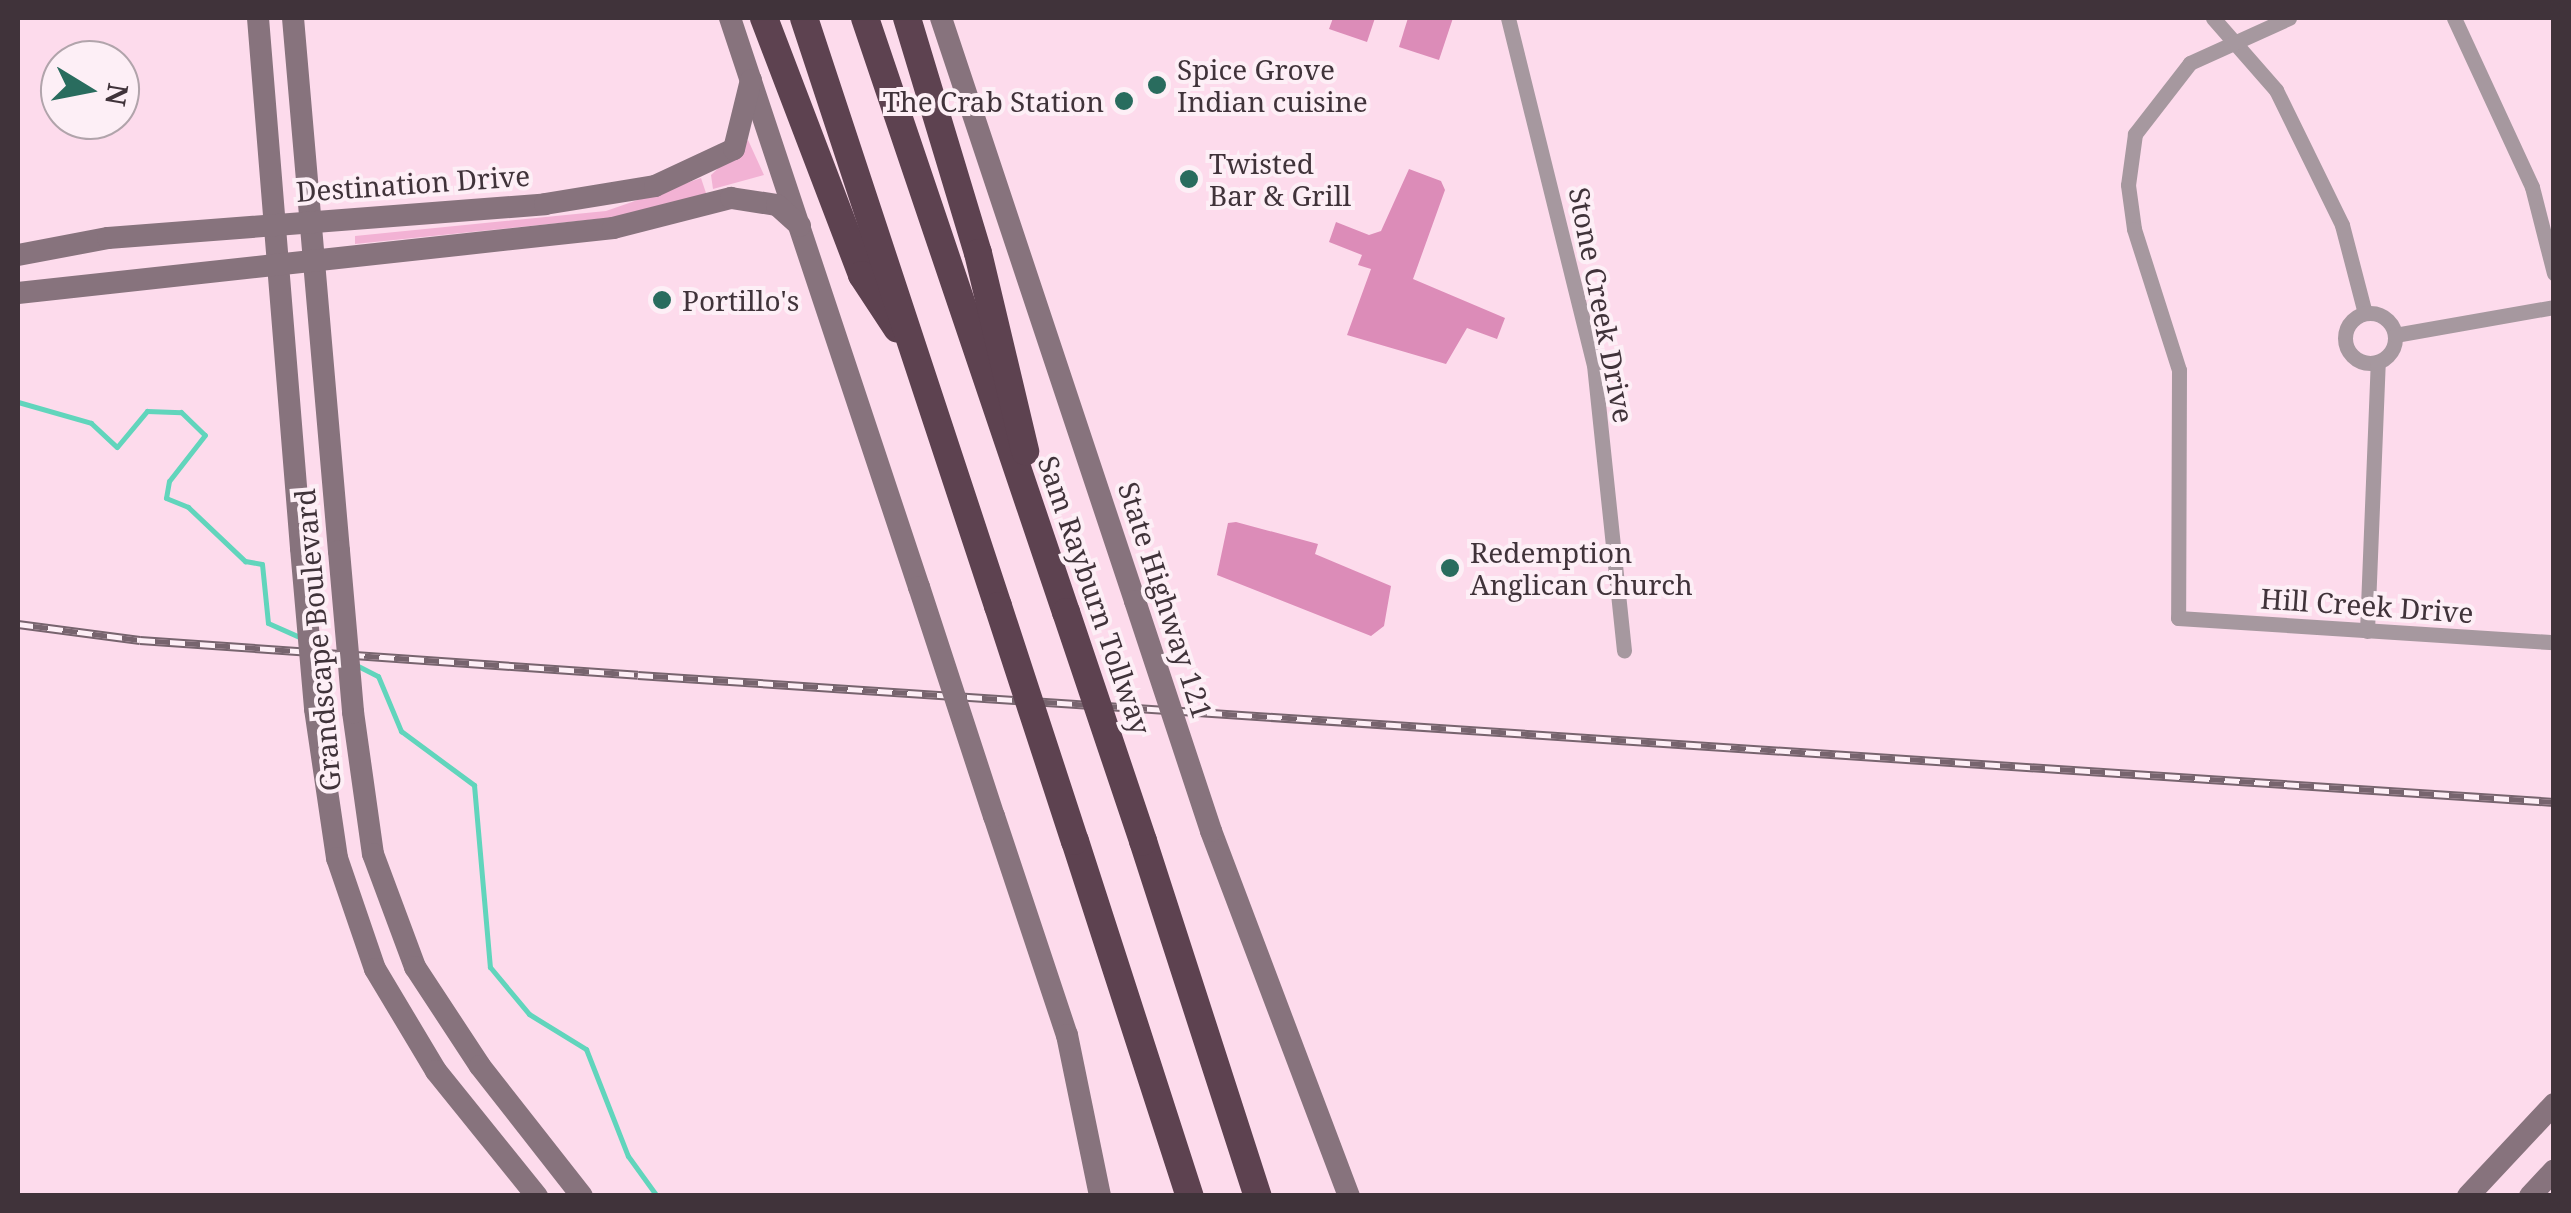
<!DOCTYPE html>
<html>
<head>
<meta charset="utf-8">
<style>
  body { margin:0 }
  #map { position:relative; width:2571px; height:1213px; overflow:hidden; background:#fddbec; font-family:"Noto Serif",serif }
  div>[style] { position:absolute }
  .green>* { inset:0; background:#f2b2d4 }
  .stream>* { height:5px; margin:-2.5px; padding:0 2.5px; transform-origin:2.5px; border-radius:2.5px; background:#61d5bc }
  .building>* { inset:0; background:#dc8cb8 }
  .street>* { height:15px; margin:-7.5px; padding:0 7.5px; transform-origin:7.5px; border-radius:7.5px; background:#a6989f }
  .street>.ring { margin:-7.5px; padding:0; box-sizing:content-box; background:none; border:15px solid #a6989f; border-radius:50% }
  .secondary>* { height:22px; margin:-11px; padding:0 11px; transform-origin:11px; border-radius:11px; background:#87737d }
  .highway>* { height:28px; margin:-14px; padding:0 14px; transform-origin:14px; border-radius:14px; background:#5d4250 }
  .rail>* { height:9px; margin-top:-4.5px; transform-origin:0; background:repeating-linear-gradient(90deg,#fdeff6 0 15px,#77646e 0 30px); box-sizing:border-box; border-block:2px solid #77646e }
  .secondary-bridge>* { height:22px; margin:-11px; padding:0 11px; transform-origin:11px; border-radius:11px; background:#87737d }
  .highway-bridge>* { height:28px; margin:-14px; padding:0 14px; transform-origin:14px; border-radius:14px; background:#5d4250 }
  .dots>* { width:28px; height:28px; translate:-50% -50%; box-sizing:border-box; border:5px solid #fdeff6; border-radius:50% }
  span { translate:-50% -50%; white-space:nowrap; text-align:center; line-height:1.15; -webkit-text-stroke:8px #fdeff6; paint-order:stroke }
  .poi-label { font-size:28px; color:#40333a }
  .left { translate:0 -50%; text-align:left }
  .right { translate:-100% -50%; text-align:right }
  .street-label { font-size:28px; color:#40333a }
  .frame { position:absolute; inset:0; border:20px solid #40333a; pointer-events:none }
  .north { position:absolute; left:40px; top:40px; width:100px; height:100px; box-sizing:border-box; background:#fdeff6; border:2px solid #b1a4ab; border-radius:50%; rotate:100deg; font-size:28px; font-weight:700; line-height:40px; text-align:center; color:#40333a }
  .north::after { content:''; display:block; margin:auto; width:35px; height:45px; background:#296c5e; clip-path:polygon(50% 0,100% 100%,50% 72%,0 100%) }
</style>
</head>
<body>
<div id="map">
  <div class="green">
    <div style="clip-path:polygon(748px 140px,764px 175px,713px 189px,711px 175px)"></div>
    <div style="clip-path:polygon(701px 178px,707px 196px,636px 215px,355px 244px,355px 236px,606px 211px)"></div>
  </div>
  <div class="stream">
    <div style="left:18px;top:402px;width:76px;rotate:16deg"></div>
    <div style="left:91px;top:423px;width:35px;rotate:43deg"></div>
    <div style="left:117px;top:447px;width:47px;rotate:-50.2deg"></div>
    <div style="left:147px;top:411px;width:34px;rotate:2deg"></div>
    <div style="left:181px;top:412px;width:33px;rotate:44deg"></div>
    <div style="left:205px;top:435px;width:58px;rotate:128deg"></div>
    <div style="left:169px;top:481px;width:17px;rotate:100deg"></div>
    <div style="left:166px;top:498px;width:24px;rotate:22deg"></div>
    <div style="left:188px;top:507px;width:79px;rotate:43.5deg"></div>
    <div style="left:245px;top:561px;width:17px;rotate:10deg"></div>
    <div style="left:262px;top:564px;width:59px;rotate:84.2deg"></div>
    <div style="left:268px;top:623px;width:36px;rotate:24deg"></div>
    <div style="left:358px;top:666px;width:22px;rotate:27deg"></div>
    <div style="left:378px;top:676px;width:60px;rotate:67.3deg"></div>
    <div style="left:401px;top:731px;width:91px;rotate:36.5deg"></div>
    <div style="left:474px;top:785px;width:183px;rotate:85deg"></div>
    <div style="left:490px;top:967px;width:61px;rotate:50.3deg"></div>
    <div style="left:529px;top:1014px;width:67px;rotate:31.6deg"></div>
    <div style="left:586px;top:1049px;width:115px;rotate:68.6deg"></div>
    <div style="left:628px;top:1156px;width:49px;rotate:54.1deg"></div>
  </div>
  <div class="building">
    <div style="clip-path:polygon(1333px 18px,1375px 18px,1367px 42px,1329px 29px)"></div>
    <div style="clip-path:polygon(1408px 18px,1453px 18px,1439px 60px,1399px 47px)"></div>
    <div style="clip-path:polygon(1409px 169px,1441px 181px,1445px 190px,1413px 279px,1505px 318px,1497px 339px,1467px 328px,1446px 364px,1347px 335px,1371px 269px,1358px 265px,1362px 255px,1329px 242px,1336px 222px,1369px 235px,1381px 231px)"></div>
    <div style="clip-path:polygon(1236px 522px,1318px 544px,1315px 554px,1391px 586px,1384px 626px,1371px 636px,1217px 575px,1228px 523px)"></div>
  </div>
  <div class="street">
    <div style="left:1508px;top:18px;width:357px;rotate:76.1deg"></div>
    <div style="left:1594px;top:365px;width:287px;rotate:84deg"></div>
    <div style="left:2213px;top:18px;width:96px;rotate:48.8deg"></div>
    <div style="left:2276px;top:90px;width:150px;rotate:63.9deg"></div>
    <div style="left:2342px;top:225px;width:91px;rotate:75.4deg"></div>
    <div style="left:2289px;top:18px;width:109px;rotate:155.6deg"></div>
    <div style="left:2190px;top:63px;width:90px;rotate:127.8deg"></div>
    <div style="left:2135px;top:134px;width:51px;rotate:97.8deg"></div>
    <div style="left:2128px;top:185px;width:44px;rotate:82.2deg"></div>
    <div style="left:2134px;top:229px;width:148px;rotate:72.3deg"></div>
    <div style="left:2179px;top:370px;width:248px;rotate:90.2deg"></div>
    <div style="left:2178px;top:618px;width:377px;rotate:3.7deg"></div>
    <div style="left:2454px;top:18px;width:186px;rotate:65.2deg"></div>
    <div style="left:2532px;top:187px;width:89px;rotate:75.7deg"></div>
    <div class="ring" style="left:2345px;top:313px;width:35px;height:35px"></div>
    <div style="left:2395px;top:335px;width:161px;rotate:-10deg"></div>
    <div style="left:2367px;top:631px;width:269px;rotate:-87.7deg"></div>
  </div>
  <div class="secondary">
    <div style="left:258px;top:18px;width:532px;rotate:85.36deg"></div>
    <div style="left:293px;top:18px;width:535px;rotate:85.07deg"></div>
    <div style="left:730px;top:18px;width:600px;rotate:71.63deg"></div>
    <div style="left:941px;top:18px;width:614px;rotate:71.59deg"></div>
    <div style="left:18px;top:255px;width:92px;rotate:-10.7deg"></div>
    <div style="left:108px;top:238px;width:438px;rotate:-4.4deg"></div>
    <div style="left:545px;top:204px;width:111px;rotate:-9.3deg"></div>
    <div style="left:655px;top:186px;width:87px;rotate:-25.1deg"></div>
    <div style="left:734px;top:149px;width:71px;rotate:-76.2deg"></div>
    <div style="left:18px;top:293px;width:599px;rotate:-6.23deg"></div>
    <div style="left:613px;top:228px;width:122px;rotate:-14.3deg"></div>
    <div style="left:731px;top:198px;width:47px;rotate:8.7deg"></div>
    <div style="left:777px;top:205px;width:31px;rotate:42deg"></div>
    <div style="left:315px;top:709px;width:151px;rotate:81.6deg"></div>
    <div style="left:337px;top:858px;width:117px;rotate:71.1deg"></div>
    <div style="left:375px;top:969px;width:119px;rotate:59.1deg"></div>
    <div style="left:436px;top:1071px;width:161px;rotate:51.1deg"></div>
    <div style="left:353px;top:712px;width:143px;rotate:82deg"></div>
    <div style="left:373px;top:854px;width:121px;rotate:69.6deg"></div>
    <div style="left:415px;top:967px;width:118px;rotate:56.7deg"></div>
    <div style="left:480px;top:1066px;width:165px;rotate:51.9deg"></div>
    <div style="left:994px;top:816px;width:231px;rotate:71.6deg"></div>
    <div style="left:1067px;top:1035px;width:164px;rotate:78.4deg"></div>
    <div style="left:1211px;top:831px;width:390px;rotate:69.3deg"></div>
    <div style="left:2468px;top:1196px;width:126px;rotate:-46.9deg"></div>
    <div style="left:2530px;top:1196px;width:35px;rotate:-47deg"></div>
  </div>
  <div class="highway">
    <div style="left:764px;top:18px;width:275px;rotate:69.1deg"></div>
    <div style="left:862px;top:275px;width:64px;rotate:56.6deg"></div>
    <div style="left:804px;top:18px;width:619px;rotate:71.74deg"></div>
    <div style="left:865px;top:18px;width:627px;rotate:71.31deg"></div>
    <div style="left:907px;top:18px;width:245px;rotate:73.2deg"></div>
    <div style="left:978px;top:253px;width:204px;rotate:76.6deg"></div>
    <div style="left:1075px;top:841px;width:373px;rotate:72.1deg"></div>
    <div style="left:1143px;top:841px;width:373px;rotate:72.1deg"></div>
  </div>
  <div class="rail">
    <div style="left:18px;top:624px;width:123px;rotate:7.5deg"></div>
    <div style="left:140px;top:640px;width:499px;rotate:4deg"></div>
    <div style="left:638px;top:675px;width:1920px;rotate:3.79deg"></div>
  </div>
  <div class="secondary-bridge">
    <div style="left:301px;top:548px;width:162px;rotate:85deg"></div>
    <div style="left:339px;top:551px;width:162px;rotate:85deg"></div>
    <div style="left:919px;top:587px;width:241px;rotate:71.9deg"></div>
    <div style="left:1135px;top:601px;width:242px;rotate:71.7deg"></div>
  </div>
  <div class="highway-bridge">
    <div style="left:998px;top:606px;width:247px;rotate:71.9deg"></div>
    <div style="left:1066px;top:612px;width:242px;rotate:71.4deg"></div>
  </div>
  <div class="dots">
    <div style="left:1157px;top:85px;background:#296c5e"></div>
    <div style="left:1124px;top:101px;background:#296c5e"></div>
    <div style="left:1189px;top:179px;background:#296c5e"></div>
    <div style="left:662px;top:300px;background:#296c5e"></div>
    <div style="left:1450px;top:568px;background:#296c5e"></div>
  </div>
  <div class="poi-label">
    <span class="left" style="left:1177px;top:85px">Spice Grove<br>Indian cuisine</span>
    <span class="right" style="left:1104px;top:101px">The Crab Station</span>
    <span class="left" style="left:1209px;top:179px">Twisted<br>Bar &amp; Grill</span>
    <span class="left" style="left:682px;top:300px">Portillo's</span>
    <span class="left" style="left:1470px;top:568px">Redemption<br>Anglican Church</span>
  </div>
  <div class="street-label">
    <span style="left:413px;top:183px;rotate:-4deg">Destination Drive</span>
    <span style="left:1602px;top:305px;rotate:79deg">Stone Creek Drive</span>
    <span style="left:1095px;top:595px;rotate:71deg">Sam Rayburn Tollway</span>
    <span style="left:1166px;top:600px;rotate:72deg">State Highway 121</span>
    <span style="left:2367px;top:605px;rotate:4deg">Hill Creek Drive</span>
    <span style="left:317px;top:640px;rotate:-95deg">Grandscape Boulevard</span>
  </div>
  <div class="frame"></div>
  <div class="north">N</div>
</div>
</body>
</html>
